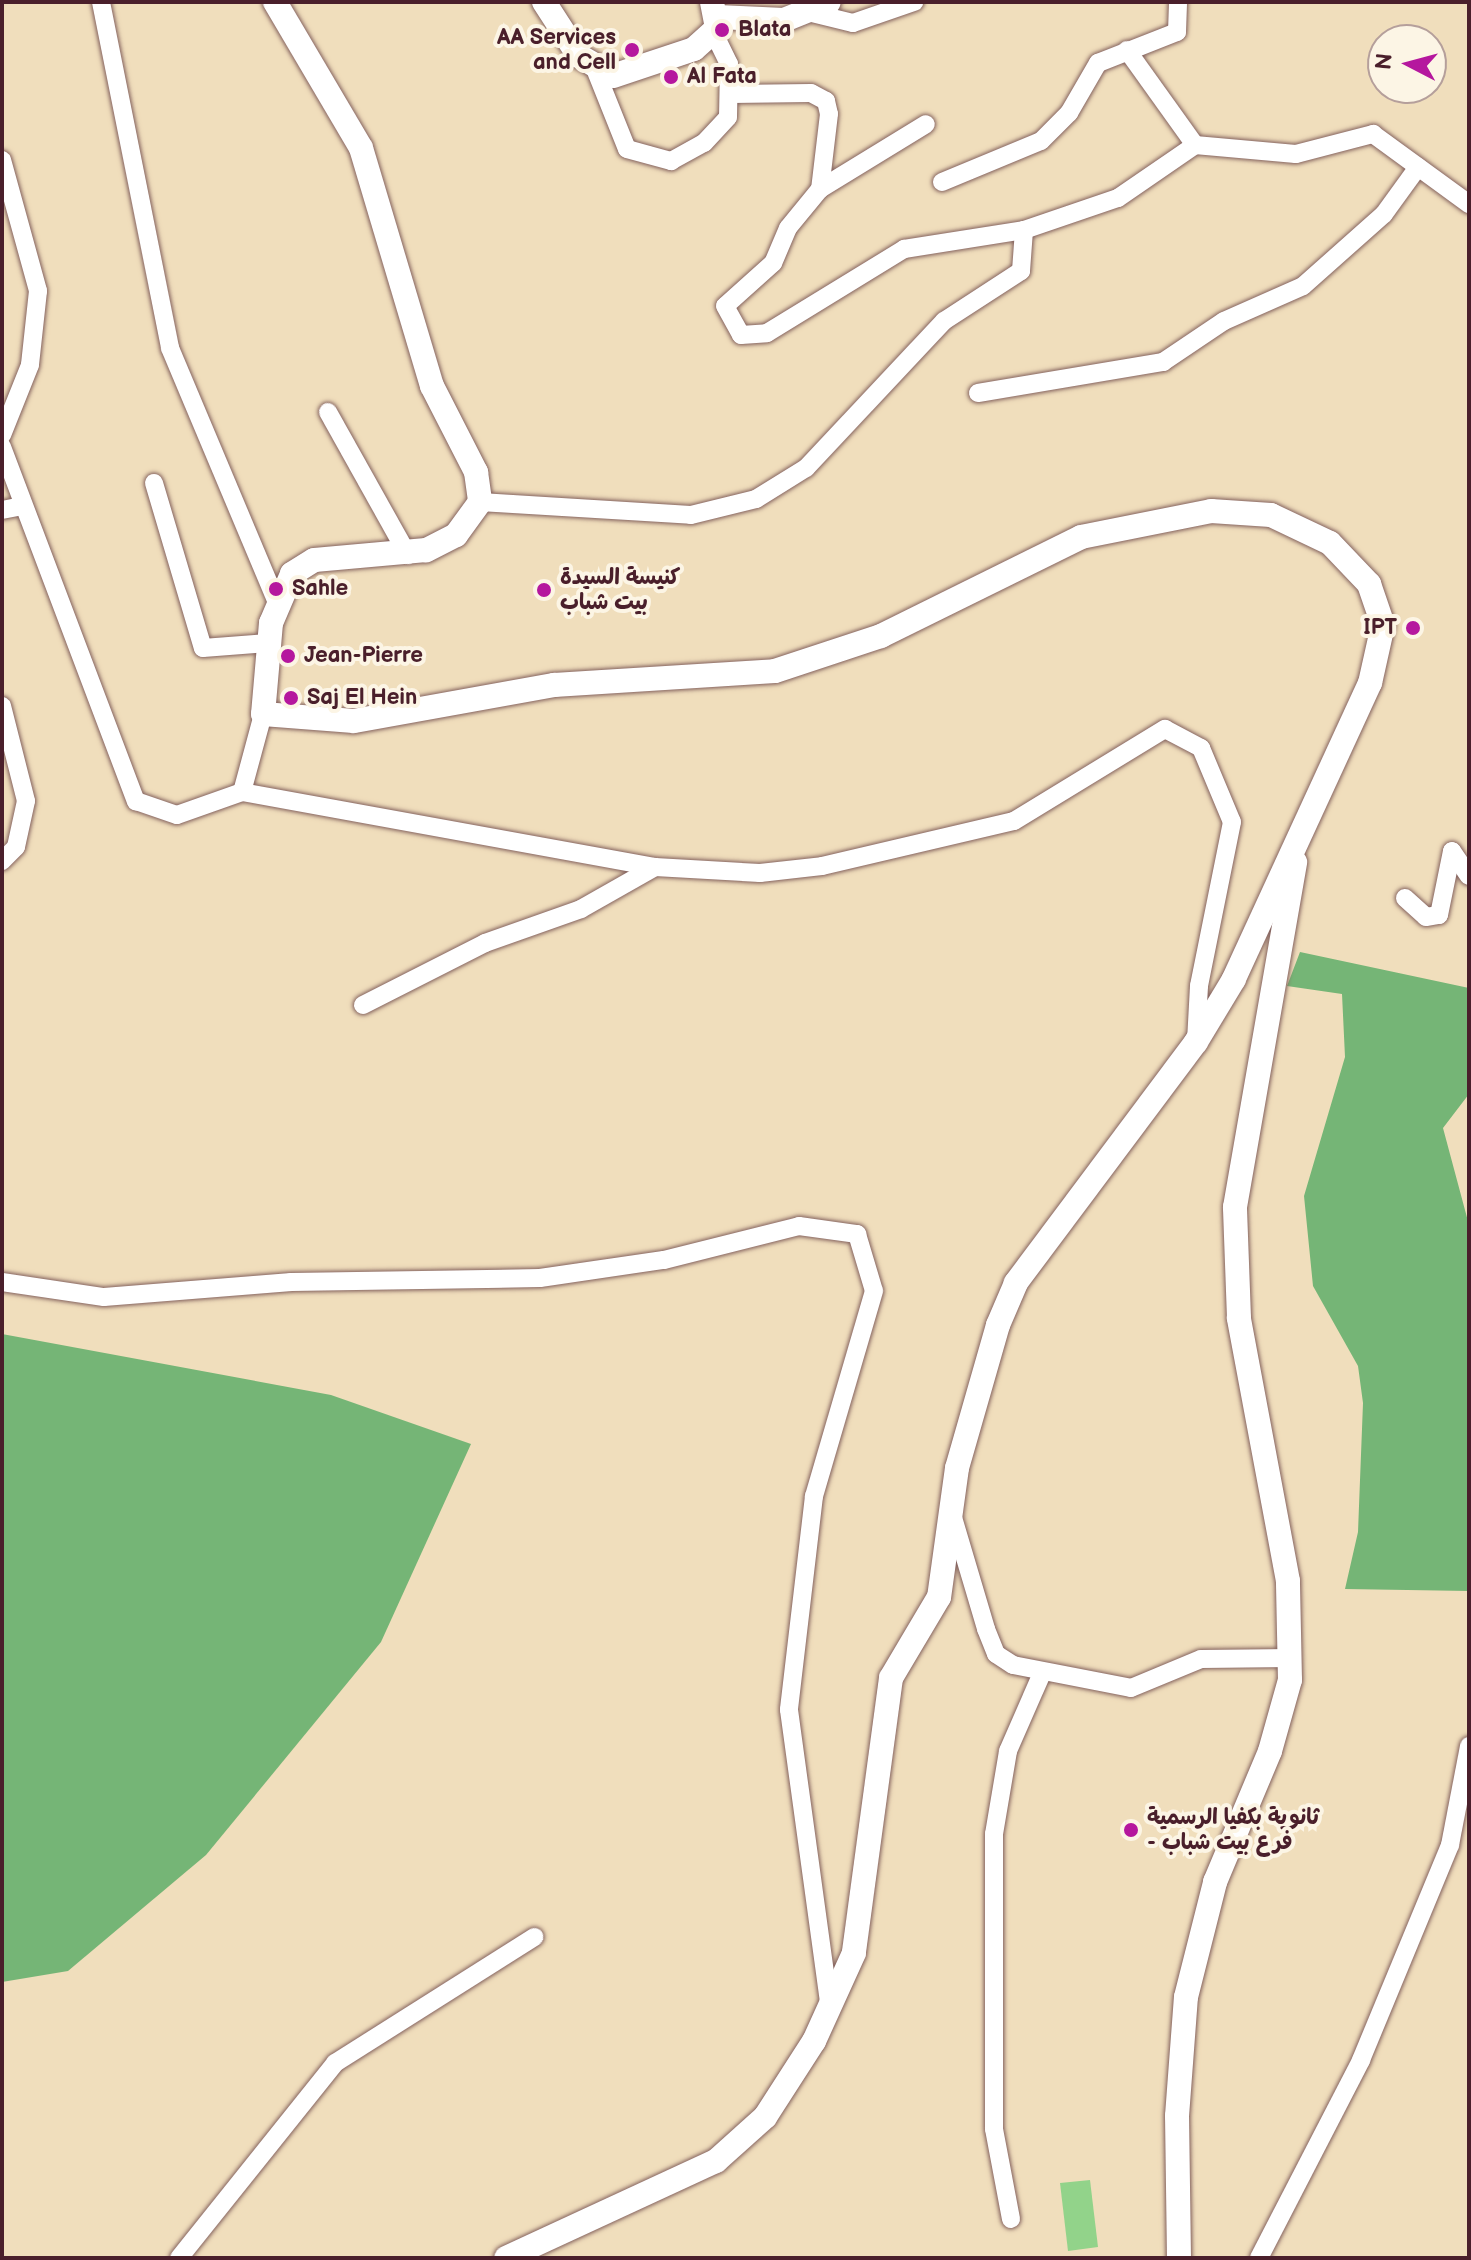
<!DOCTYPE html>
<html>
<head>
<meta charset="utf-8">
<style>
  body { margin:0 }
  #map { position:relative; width:1471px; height:2260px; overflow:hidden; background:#f0debc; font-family:"Balsamiq Sans","Playpen Sans Arabic",sans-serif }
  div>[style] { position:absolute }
  .green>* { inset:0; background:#92d38a }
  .forest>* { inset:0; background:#75b576 }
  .roads { filter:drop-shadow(0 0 2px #84625e) drop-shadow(0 0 2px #84625e) }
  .minor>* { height:18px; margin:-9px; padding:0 9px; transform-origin:9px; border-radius:9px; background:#fff }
  .tertiary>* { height:24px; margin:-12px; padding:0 12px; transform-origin:12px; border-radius:12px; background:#fff }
  .dots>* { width:22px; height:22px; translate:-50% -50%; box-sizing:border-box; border:4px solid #fcf5e5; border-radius:50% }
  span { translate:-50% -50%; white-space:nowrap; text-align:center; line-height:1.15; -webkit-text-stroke:8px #fcf5e5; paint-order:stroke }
  .poi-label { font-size:22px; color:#4a1f2b; font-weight:700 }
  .left { translate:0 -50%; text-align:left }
  .right { translate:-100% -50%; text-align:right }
  .frame { position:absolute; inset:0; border:4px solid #4a1f2b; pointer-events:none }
  .north { position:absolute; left:1367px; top:24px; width:80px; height:80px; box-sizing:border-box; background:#fcf5e5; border:2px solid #b59f9b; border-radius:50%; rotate:276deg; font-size:22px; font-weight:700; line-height:32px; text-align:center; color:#4a1f2b }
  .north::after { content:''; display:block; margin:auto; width:28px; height:36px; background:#b5179e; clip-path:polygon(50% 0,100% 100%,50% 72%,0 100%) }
</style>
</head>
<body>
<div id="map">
  <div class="green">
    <div style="clip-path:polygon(1090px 2180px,1098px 2247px,1068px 2251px,1060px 2183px)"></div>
  </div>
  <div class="forest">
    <div style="clip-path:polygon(1300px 952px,1469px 988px,1469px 1094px,1443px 1128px,1469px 1225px,1469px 1591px,1345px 1589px,1358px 1532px,1363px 1403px,1358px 1366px,1313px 1286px,1304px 1196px,1345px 1057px,1342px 994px,1287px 986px)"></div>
    <div style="clip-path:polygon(2px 1334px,331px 1395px,471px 1444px,381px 1642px,206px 1855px,68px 1971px,2px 1982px)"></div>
  </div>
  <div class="roads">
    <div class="minor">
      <div style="left:101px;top:2px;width:353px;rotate:78.7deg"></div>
      <div style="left:170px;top:348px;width:273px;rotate:67.2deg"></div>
      <div style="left:812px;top:13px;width:42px;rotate:13.7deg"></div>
      <div style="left:853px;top:23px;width:65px;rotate:-19deg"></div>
      <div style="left:1127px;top:50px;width:117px;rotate:54.4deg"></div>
      <div style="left:595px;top:69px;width:86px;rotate:68.2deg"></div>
      <div style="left:627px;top:149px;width:46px;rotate:15.3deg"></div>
      <div style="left:671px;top:161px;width:38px;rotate:-29deg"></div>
      <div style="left:704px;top:143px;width:35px;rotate:-47deg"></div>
      <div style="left:728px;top:117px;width:53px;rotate:-88.9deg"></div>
      <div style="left:729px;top:64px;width:34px;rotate:-116deg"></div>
      <div style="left:731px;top:94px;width:80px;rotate:-0.7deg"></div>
      <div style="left:811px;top:93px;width:17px;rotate:28deg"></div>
      <div style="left:826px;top:101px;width:13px;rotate:77deg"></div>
      <div style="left:829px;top:114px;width:76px;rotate:96.8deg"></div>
      <div style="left:820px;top:189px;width:50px;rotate:129.4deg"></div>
      <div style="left:788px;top:228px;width:38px;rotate:113deg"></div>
      <div style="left:773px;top:263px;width:64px;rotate:138.1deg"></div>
      <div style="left:725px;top:306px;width:33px;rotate:61deg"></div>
      <div style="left:741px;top:335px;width:26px;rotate:-4deg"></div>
      <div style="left:767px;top:333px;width:161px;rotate:-31.5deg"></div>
      <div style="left:904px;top:249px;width:121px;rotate:-9deg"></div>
      <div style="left:2px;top:160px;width:136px;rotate:74.6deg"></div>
      <div style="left:38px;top:291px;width:74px;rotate:96.2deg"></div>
      <div style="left:30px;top:365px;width:75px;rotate:111.8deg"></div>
      <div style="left:942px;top:182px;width:107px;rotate:-22.5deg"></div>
      <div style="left:1041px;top:141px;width:40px;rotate:-45deg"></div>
      <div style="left:1069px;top:113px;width:58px;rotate:-59.9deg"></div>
      <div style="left:1098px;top:63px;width:85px;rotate:-21.4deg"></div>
      <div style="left:1177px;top:32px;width:30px;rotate:-88deg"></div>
      <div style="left:820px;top:189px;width:124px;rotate:-31.5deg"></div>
      <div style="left:978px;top:393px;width:188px;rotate:-9.5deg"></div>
      <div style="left:1163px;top:362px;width:73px;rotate:-33.9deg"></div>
      <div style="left:1224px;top:321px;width:86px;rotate:-23.9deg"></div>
      <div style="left:1303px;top:286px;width:108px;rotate:-41.6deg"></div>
      <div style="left:1384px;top:214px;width:58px;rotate:-54.1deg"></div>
      <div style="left:328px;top:412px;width:164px;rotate:60.8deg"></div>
      <div style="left:2px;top:447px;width:379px;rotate:69.3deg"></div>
      <div style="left:136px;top:801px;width:43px;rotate:18.9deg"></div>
      <div style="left:177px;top:815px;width:69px;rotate:-19.5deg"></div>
      <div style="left:242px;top:792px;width:81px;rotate:-74.9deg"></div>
      <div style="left:154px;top:483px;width:172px;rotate:73.5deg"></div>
      <div style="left:203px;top:648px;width:65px;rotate:-4.4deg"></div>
      <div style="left:480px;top:502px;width:211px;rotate:3.5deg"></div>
      <div style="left:691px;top:515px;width:67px;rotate:-13.8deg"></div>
      <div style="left:756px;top:499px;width:59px;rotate:-31.8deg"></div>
      <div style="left:806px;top:468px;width:202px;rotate:-46.8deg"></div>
      <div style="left:944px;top:321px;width:92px;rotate:-33deg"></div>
      <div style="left:1021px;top:271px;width:41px;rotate:-85.8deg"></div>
      <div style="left:1024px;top:230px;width:99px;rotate:-18.8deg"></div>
      <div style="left:1118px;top:198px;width:93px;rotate:-34.5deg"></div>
      <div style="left:1195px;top:145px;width:101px;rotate:5.1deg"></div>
      <div style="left:1296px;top:154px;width:80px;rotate:-14.6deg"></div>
      <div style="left:1373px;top:134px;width:119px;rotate:36.1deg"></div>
      <div style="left:2px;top:510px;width:20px;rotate:-11deg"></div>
      <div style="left:2px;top:706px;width:98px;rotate:75.8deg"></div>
      <div style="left:26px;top:801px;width:47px;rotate:102.3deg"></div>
      <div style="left:16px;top:847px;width:20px;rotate:135deg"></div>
      <div style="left:242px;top:792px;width:420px;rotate:10.3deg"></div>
      <div style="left:655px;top:867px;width:105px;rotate:3.3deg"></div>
      <div style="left:760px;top:873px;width:62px;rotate:-6.4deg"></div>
      <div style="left:822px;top:866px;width:197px;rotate:-13.2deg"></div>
      <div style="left:1014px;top:821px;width:177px;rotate:-31.4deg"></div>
      <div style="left:1165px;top:729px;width:41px;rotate:27.8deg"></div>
      <div style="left:1201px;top:748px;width:80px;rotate:67.3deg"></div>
      <div style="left:1232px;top:822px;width:167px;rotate:101.4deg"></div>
      <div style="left:1199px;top:986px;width:56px;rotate:93.1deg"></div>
      <div style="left:1405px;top:898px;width:28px;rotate:42deg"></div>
      <div style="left:1426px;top:917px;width:13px;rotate:-9deg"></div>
      <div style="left:1439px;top:915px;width:65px;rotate:-78.5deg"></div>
      <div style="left:1452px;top:851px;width:30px;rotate:56deg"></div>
      <div style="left:363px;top:1005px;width:137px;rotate:-26.9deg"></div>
      <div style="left:485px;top:943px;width:102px;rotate:-19.5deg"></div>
      <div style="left:581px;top:909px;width:85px;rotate:-29.6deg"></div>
      <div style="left:2px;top:1282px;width:103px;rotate:8.4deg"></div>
      <div style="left:104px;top:1297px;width:188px;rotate:-4.6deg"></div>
      <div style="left:291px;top:1282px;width:249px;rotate:-0.9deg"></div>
      <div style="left:540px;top:1278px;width:125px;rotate:-8.3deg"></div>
      <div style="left:664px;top:1260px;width:139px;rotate:-14.1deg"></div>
      <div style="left:799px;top:1226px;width:59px;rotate:7.9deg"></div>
      <div style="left:857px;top:1234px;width:59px;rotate:73.4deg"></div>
      <div style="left:874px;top:1291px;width:214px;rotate:106.3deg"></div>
      <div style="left:814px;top:1496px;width:215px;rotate:96.7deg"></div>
      <div style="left:789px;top:1710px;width:302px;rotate:82.2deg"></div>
      <div style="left:952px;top:1514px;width:120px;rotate:73.5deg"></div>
      <div style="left:986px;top:1629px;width:27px;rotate:68deg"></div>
      <div style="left:996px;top:1654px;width:20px;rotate:33deg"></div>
      <div style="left:1013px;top:1665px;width:120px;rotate:11deg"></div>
      <div style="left:1131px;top:1688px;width:76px;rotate:-22.5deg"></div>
      <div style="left:1201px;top:1659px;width:91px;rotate:-0.6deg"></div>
      <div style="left:1011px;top:2219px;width:92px;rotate:-100.7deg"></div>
      <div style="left:994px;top:2129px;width:295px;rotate:-90deg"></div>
      <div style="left:994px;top:1834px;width:84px;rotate:-80.4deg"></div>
      <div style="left:1008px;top:1751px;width:85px;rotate:-66.4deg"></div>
      <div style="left:179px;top:2258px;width:250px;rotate:-51.3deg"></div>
      <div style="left:335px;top:2063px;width:236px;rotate:-32.3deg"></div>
      <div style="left:1259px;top:2258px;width:223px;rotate:-62.7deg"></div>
      <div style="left:1361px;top:2060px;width:233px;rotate:-67.5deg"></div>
      <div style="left:1450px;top:1845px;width:101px;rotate:-79.1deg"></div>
    </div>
    <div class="tertiary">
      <div style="left:275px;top:2px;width:169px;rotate:59.5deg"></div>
      <div style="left:361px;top:148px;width:248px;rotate:73.4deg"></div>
      <div style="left:432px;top:386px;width:97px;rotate:62.9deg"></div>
      <div style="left:476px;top:472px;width:30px;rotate:82deg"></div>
      <div style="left:480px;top:502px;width:41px;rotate:126deg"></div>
      <div style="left:456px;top:535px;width:34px;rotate:153deg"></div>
      <div style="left:426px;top:550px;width:112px;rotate:174.9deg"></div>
      <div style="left:314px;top:560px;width:26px;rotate:148deg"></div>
      <div style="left:292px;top:574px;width:53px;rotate:113.2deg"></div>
      <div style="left:271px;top:623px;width:91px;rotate:95deg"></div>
      <div style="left:263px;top:714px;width:91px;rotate:4.4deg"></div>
      <div style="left:354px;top:721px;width:203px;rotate:-10.2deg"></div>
      <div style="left:554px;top:685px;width:221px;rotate:-3.6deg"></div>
      <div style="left:775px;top:671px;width:112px;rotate:-18.3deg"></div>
      <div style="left:881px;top:636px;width:223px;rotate:-26.3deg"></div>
      <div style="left:1081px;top:537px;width:133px;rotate:-11.3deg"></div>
      <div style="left:1211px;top:511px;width:60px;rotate:3.8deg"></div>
      <div style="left:1271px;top:515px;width:65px;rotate:25.4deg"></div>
      <div style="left:1330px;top:543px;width:57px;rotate:46.4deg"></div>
      <div style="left:1369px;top:584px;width:43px;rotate:71.1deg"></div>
      <div style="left:1383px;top:625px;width:59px;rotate:102.6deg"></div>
      <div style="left:1370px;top:683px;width:326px;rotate:114.7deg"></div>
      <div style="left:1234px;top:979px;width:74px;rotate:121.1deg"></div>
      <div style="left:1196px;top:1042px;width:301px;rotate:126.8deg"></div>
      <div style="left:1016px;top:1283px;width:46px;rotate:113.2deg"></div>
      <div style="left:998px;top:1325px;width:149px;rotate:106deg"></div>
      <div style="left:957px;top:1468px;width:130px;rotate:97.9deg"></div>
      <div style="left:939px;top:1597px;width:94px;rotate:120.7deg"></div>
      <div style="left:891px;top:1678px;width:277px;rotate:97.7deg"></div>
      <div style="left:854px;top:1953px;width:97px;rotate:114.4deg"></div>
      <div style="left:814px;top:2041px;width:90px;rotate:122.8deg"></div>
      <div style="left:765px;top:2117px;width:66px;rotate:138.1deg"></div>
      <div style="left:716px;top:2161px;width:231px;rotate:155.2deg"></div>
      <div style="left:544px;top:2px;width:64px;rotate:57.1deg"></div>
      <div style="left:579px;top:56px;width:39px;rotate:30deg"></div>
      <div style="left:613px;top:76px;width:85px;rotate:-18.4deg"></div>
      <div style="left:694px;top:49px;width:31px;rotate:-42deg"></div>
      <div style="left:717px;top:28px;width:26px;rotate:-101deg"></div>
      <div style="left:718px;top:17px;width:66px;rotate:2.6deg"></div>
      <div style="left:784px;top:20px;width:48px;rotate:-21.8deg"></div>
      <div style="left:1179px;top:2258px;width:142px;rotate:-90.8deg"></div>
      <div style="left:1177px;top:2116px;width:119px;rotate:-85.7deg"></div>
      <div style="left:1186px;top:1997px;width:119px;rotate:-75.8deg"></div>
      <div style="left:1215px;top:1882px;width:142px;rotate:-67.2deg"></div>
      <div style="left:1270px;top:1751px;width:74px;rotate:-74.3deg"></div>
      <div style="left:1290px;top:1680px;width:99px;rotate:-91.2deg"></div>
      <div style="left:1288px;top:1581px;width:268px;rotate:-100.6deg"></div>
      <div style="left:1239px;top:1318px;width:111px;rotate:-92.1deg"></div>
      <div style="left:1235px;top:1207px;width:350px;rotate:-80.1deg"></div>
    </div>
  </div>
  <div class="dots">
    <div style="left:722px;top:30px;background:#b5179e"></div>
    <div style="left:632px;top:50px;background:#b5179e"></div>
    <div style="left:671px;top:77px;background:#b5179e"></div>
    <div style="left:276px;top:589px;background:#b5179e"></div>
    <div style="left:544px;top:590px;background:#b5179e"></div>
    <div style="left:1413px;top:628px;background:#b5179e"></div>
    <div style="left:288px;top:656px;background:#b5179e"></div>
    <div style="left:291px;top:698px;background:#b5179e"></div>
    <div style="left:1131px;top:1830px;background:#b5179e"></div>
  </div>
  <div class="poi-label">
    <span class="left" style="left:738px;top:30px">Blata</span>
    <span class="right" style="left:616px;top:50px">AA Services<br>and Cell</span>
    <span class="left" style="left:687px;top:77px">Al Fata</span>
    <span class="left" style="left:560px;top:590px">كنيسة السيدة<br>بيت شباب</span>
    <span class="left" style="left:292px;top:589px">Sahle</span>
    <span class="right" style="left:1397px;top:628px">IPT</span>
    <span class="left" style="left:304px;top:656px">Jean-Pierre</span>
    <span class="left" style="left:307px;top:698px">Saj El Hein</span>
    <span class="left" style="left:1147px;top:1830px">ثانوية بكفيا الرسمية<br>- فرع بيت شباب</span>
  </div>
  <div class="frame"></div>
  <div class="north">N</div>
</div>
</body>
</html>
